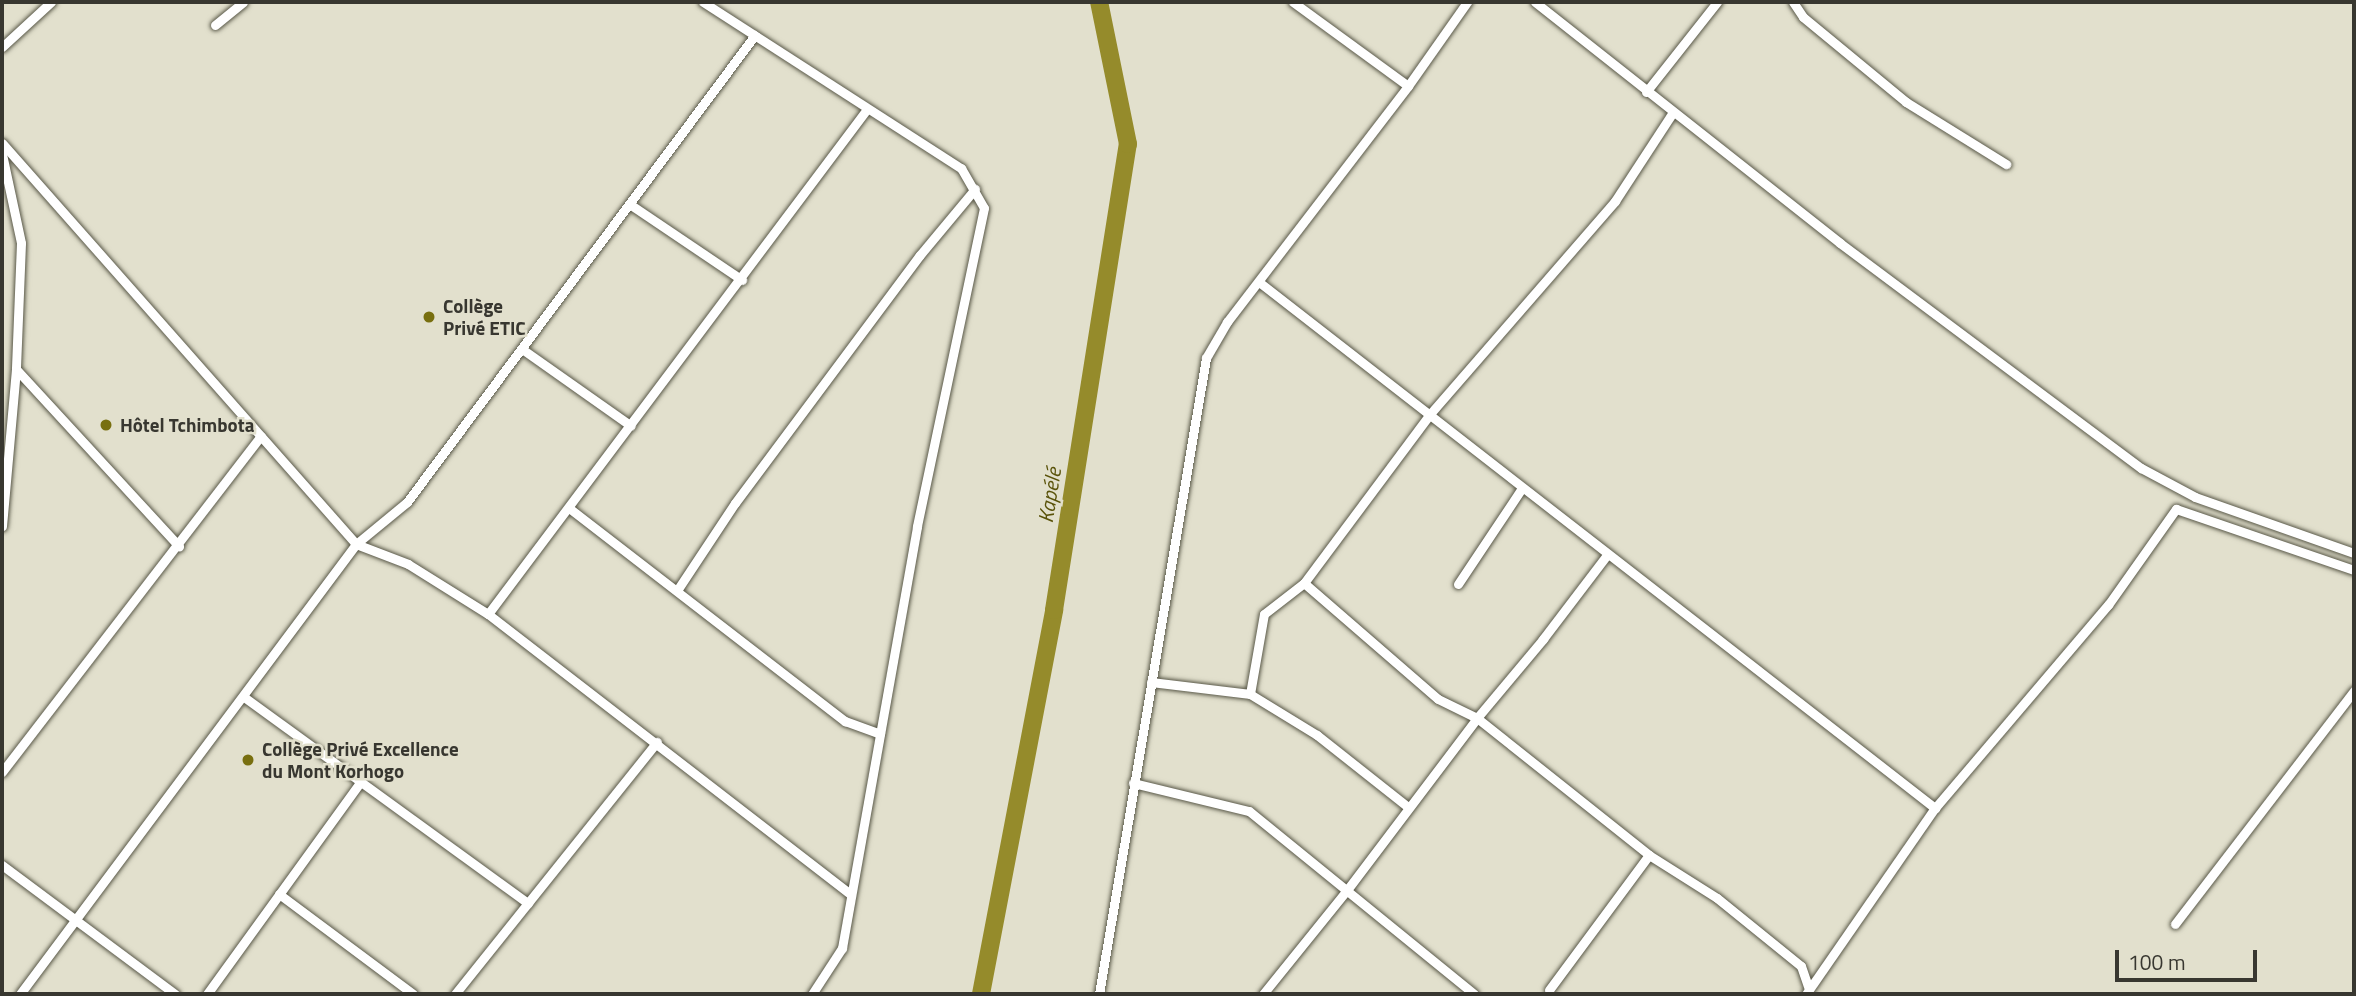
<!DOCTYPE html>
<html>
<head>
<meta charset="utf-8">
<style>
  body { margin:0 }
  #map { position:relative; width:2356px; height:996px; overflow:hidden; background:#e2e0cd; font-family:"Titillium Web",sans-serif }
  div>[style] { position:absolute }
  .river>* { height:18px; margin:-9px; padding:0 9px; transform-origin:9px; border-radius:9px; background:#958b2b }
  .roads { filter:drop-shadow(0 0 2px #595848) drop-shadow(0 0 2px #595848) }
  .minor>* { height:9px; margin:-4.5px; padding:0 4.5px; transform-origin:4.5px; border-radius:4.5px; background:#fff }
  .dots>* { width:19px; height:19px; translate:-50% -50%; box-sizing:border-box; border:4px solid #e2e0cd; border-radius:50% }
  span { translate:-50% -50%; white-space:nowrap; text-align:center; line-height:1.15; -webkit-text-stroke:5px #e2e0cd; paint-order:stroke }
  .poi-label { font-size:19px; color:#383730; font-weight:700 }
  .left { translate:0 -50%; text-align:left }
  .water-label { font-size:21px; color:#595209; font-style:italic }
  .frame { position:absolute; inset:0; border:4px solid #383730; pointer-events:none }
  .scale { position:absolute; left:2115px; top:950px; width:142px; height:32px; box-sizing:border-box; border:4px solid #383730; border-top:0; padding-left:9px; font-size:21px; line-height:24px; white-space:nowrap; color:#383730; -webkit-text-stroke:5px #e2e0cd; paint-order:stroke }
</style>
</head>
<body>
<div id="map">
  <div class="river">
    <div style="left:981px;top:994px;width:391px;rotate:-79.2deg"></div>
    <div style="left:1054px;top:610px;width:472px;rotate:-81deg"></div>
    <div style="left:1128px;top:144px;width:145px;rotate:-101.5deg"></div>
  </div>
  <div class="roads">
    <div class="minor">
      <div style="left:703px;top:2px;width:307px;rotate:32.8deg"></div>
      <div style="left:961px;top:168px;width:46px;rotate:60.1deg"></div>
      <div style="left:984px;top:208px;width:326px;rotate:101.9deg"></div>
      <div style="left:917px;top:527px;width:428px;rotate:100.1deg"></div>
      <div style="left:842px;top:948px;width:55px;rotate:123.1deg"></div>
      <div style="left:1293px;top:2px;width:142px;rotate:36.1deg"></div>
      <div style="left:1535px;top:2px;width:389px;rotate:38.3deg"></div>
      <div style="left:1840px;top:243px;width:376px;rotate:36.8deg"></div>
      <div style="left:2141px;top:468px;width:61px;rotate:28.2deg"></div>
      <div style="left:2195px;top:497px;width:169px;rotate:19.4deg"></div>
      <div style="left:1793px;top:2px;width:18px;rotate:56deg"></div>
      <div style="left:1803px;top:17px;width:134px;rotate:39.5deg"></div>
      <div style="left:1906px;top:102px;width:118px;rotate:31.8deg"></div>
      <div style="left:215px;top:25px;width:36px;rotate:-39deg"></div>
      <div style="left:2px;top:47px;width:67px;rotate:-42.6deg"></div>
      <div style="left:1646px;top:92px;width:115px;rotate:-51.7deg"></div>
      <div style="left:2px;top:143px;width:535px;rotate:48.56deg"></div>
      <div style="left:356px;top:544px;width:56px;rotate:21deg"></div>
      <div style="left:408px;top:564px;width:94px;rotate:32deg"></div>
      <div style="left:488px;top:614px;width:458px;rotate:37.7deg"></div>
      <div style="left:2px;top:154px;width:91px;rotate:77.9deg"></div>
      <div style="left:21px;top:243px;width:126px;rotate:92.3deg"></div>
      <div style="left:16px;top:369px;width:158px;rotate:95.1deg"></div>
      <div style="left:631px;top:205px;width:134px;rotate:34deg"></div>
      <div style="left:1259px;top:282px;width:857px;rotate:37.89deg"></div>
      <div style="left:522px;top:349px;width:133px;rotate:35.2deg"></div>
      <div style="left:16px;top:369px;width:241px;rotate:47.4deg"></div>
      <div style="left:569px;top:508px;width:349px;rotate:37.7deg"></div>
      <div style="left:845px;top:721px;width:37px;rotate:20deg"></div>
      <div style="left:1304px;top:583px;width:177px;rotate:40.9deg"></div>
      <div style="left:1438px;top:699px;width:43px;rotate:26deg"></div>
      <div style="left:1477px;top:718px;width:220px;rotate:38.5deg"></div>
      <div style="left:1649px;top:855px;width:80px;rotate:32.3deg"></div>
      <div style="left:1717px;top:898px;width:108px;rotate:39deg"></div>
      <div style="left:1801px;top:966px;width:24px;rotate:71deg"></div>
      <div style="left:1458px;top:584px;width:115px;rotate:-56.3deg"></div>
      <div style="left:678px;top:589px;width:103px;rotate:-56.5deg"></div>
      <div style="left:735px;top:503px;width:309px;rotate:-53.3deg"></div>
      <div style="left:920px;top:255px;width:86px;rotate:-50.2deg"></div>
      <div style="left:488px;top:614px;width:631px;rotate:-53.11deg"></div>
      <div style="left:1151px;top:682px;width:100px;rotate:6.9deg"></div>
      <div style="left:1250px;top:694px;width:79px;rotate:31.5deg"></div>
      <div style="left:1317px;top:735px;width:116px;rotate:38.4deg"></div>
      <div style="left:1250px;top:694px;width:81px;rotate:-80.1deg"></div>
      <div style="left:1264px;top:614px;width:51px;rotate:-37.8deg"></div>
      <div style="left:1304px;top:583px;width:211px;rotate:-53.3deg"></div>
      <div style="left:1430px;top:414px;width:282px;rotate:-49deg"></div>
      <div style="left:1615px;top:201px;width:106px;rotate:-56.9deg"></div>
      <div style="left:244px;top:697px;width:351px;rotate:36deg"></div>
      <div style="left:2px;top:772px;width:424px;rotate:-52.4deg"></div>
      <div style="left:1133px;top:783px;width:119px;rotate:13.6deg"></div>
      <div style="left:1249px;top:811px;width:290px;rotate:39.1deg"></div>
      <div style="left:2px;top:865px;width:216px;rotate:36.7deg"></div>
      <div style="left:279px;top:894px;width:167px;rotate:36.7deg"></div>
      <div style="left:2175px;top:924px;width:294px;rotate:-52.5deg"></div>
      <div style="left:1549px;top:990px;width:168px;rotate:-53.5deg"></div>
      <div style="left:20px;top:994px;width:562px;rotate:-53.25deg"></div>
      <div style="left:356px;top:544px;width:66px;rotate:-39.5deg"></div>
      <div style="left:407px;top:502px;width:582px;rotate:-53.31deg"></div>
      <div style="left:207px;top:994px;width:263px;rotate:-54.1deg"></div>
      <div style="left:455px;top:994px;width:323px;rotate:-51.3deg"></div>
      <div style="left:1099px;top:994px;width:645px;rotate:-80.45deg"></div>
      <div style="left:1206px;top:358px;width:42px;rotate:-59.7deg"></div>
      <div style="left:1227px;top:322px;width:297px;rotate:-52.5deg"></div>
      <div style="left:1408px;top:86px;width:103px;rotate:-54.9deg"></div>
      <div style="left:1263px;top:994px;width:134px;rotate:-51.1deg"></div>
      <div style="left:1347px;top:890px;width:216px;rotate:-52.9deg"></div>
      <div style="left:1477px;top:718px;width:103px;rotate:-50.1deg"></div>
      <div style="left:1543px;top:639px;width:106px;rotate:-52.7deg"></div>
      <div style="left:1806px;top:994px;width:226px;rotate:-55.3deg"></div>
      <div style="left:1935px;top:808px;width:267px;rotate:-49.6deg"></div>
      <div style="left:2108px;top:605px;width:118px;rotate:-54.7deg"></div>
      <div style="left:2176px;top:509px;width:188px;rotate:18.9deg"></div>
    </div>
  </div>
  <div class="dots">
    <div style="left:429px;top:317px;background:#786f0f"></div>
    <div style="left:106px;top:425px;background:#786f0f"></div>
    <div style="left:248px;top:760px;background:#786f0f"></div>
  </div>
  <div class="poi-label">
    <span class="left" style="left:443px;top:317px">Collège<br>Privé ETIC</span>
    <span class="left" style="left:120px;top:425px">Hôtel Tchimbota</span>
    <span class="left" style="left:262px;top:760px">Collège Privé Excellence<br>du Mont Korhogo</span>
  </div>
  <div class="water-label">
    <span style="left:1049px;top:495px;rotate:-81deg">Kapélé</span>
  </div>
  <div class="frame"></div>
  <div class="scale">100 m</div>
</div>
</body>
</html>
